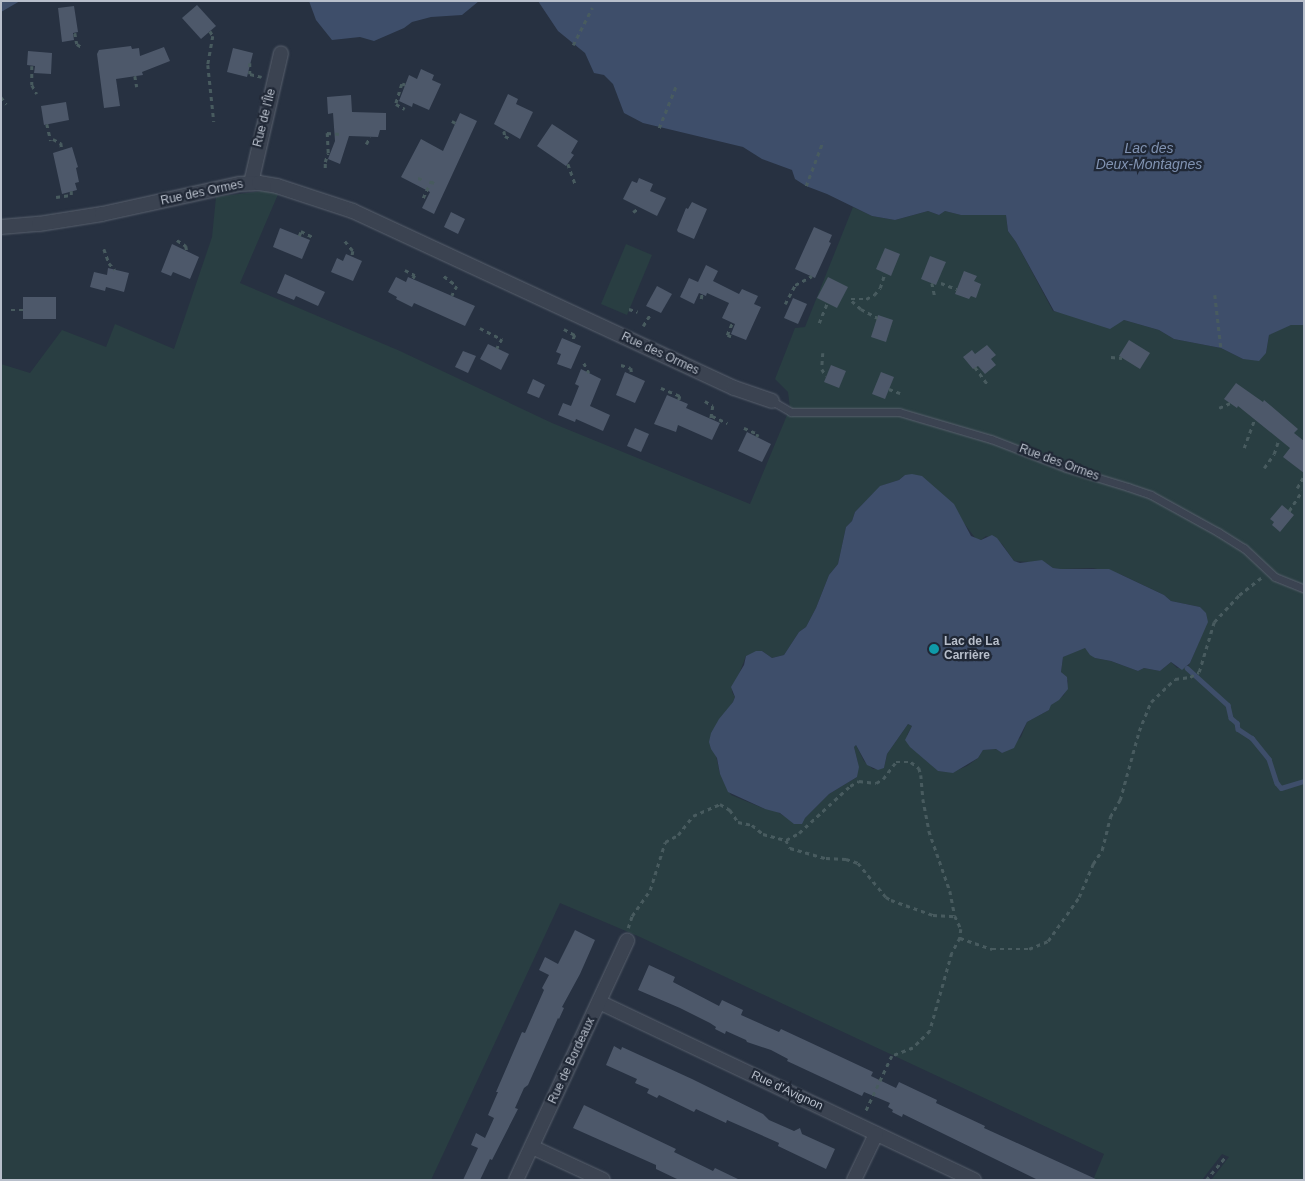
<!DOCTYPE html>
<html>
<head>
<meta charset="utf-8">
<style>
  body { margin:0 }
  #map { position:relative; width:1305px; height:1181px; overflow:hidden; background:#273141; font-family:Helvetica,sans-serif }
  div>[style] { position:absolute }
  .green>* { inset:0; background:#293e42 }
  .water>* { inset:0; background:#3e4e6a }
  .stream>* { height:4.5px; margin:-2.25px; padding:0 2.25px; transform-origin:2.25px; border-radius:2.25px; background:#3e4e6a }
  .building>* { inset:0; background:#4d586a }
  .path>* { height:2.5px; margin-top:-1.25px; transform-origin:0; background:repeating-linear-gradient(90deg,#485b5f 0 4px,transparent 0 8px) }
  .roads { filter:drop-shadow(0 0 1px #59616e) drop-shadow(0 0 1px #59616e) }
  .lane>* { height:7px; margin:-3.5px; padding:0 3.5px; transform-origin:3.5px; border-radius:3.5px; background:#3b4351 }
  .street>* { height:14px; margin:-7px; padding:0 7px; transform-origin:7px; border-radius:7px; background:#3b4351 }
  .dots>* { width:14px; height:14px; translate:-50% -50%; box-sizing:border-box; border:2px solid #202836; border-radius:50% }
  span { translate:-50% -50%; white-space:nowrap; text-align:center; line-height:1.15; -webkit-text-stroke:4.5px #202836; paint-order:stroke }
  .street-label { font-size:12px; color:#b8bfcb }
  .poi-label { font-size:12px; color:#b8bfcb; font-weight:700 }
  .left { translate:0 -50%; text-align:left }
  .water-label { font-size:14px; color:#8193b2; font-style:italic }
  .frame { position:absolute; inset:0; border:2px solid #b8bfcb; pointer-events:none }
</style>
</head>
<body>
<div id="map">
  <div class="green">
    <div style="clip-path:polygon(evenodd,261px 191px,279px 192px,240px 283px,400px 351px,552px 423px,750px 504px,790px 408px,788px 392px,775px 379px,795px 328px,805px 327px,853px 207px,872px 216px,895px 220px,928px 211px,939px 215px,945px 211px,961px 215px,1006px 215px,1008px 231px,1016px 242px,1053px 311px,1114px 324px,1124px 320px,1159px 330px,1174px 339px,1221px 348px,1243px 359px,1266px 353px,1269px 335px,1276px 330px,1291px 325px,1304px 325px,1304px 1180px,1211px 1180px,1229px 1157px,1222px 1154px,1202px 1180px,1093px 1180px,1104px 1154px,640px 937px,560px 903px,431px 1180px,1px 1180px,1px 364px,30px 373px,62px 330px,106px 347px,115px 324px,174px 349px,212px 237px,216px 197px,261px 191px,905px 475px,963px 522px,976px 539px,981px 540px,986px 536px,1002px 544px,1014px 561px,1046px 563px,1053px 568px,1061px 569px,1093px 568px,1122px 575px,1164px 595px,1171px 601px,1200px 607px,1207px 622px,1190px 663px,1187px 668px,1177px 668px,1171px 662px,1160px 671px,1144px 668px,1138px 671px,1111px 661px,1095px 658px,1085px 648px,1077px 650px,1063px 657px,1061px 672px,1068px 681px,1064px 695px,1050px 705px,1049px 710px,1027px 722px,1021px 737px,1002px 753px,996px 749px,983px 750px,978px 758px,967px 766px,953px 772px,938px 771px,907px 735px,912px 726px,908px 724px,887px 754px,884px 768px,873px 769px,864px 761px,856px 745px,854px 747px,858px 763px,857px 777px,829px 794px,805px 818px,787px 818px,773px 809px,765px 809px,731px 795px,720px 774px,711px 733px,733px 702px,735px 697px,732px 692px,746px 656px,762px 651px,772px 658px,784px 655px,799px 632px,806px 627px,816px 608px,829px 575px,838px 564px,846px 527px,852px 521px,855px 512px,881px 486px,899px 480px,905px 475px)"></div>
    <div style="clip-path:polygon(626px 244px,652px 255px,627px 315px,601px 304px)"></div>
  </div>
  <div class="water">
    <div style="clip-path:polygon(1px 1px,20px 1px,1px 12px)"></div>
    <div style="clip-path:polygon(309px 1px,479px 1px,462px 15px,431px 17px,412px 22px,404px 28px,374px 41px,360px 37px,332px 40px,316px 20px)"></div>
    <div style="clip-path:polygon(538px 1px,1304px 1px,1304px 325px,1291px 325px,1269px 335px,1266px 353px,1259px 361px,1243px 359px,1221px 348px,1174px 339px,1159px 330px,1124px 320px,1110px 329px,1054px 311px,1016px 242px,1008px 231px,1006px 215px,961px 215px,945px 211px,939px 215px,928px 211px,895px 220px,872px 216px,827px 194px,806px 186px,795px 179px,792px 170px,762px 159px,743px 147px,643px 123px,624px 113px,613px 84px,604px 75px,594px 73px,585px 53px,558px 31px)"></div>
    <div style="clip-path:polygon(912px 474px,922px 476px,954px 504px,971px 536px,981px 540px,992px 535px,997px 538px,1014px 561px,1020px 563px,1042px 560px,1053px 568px,1061px 569px,1109px 569px,1164px 595px,1171px 601px,1200px 607px,1206px 613px,1208px 622px,1190px 663px,1182px 670px,1171px 662px,1160px 671px,1144px 668px,1138px 671px,1111px 661px,1095px 658px,1090px 655px,1085px 648px,1063px 657px,1061px 672px,1067px 677px,1068px 689px,1059px 700px,1051px 705px,1049px 710px,1027px 722px,1014px 748px,1002px 753px,996px 749px,983px 750px,978px 758px,953px 773px,938px 771px,910px 747px,905px 740px,912px 726px,908px 724px,887px 754px,884px 768px,878px 770px,867px 765px,856px 745px,854px 747px,859px 767px,857px 777px,829px 794px,805px 818px,802px 824px,794px 824px,780px 813px,765px 809px,728px 792px,720px 774px,717px 758px,711px 749px,709px 742px,711px 733px,719px 719px,733px 702px,735px 697px,731px 687px,744px 665px,746px 656px,756px 651px,762px 651px,772px 658px,784px 655px,799px 632px,806px 627px,816px 608px,829px 575px,838px 564px,846px 527px,852px 521px,855px 512px,880px 486px,899px 480px,905px 475px)"></div>
  </div>
  <div class="stream">
    <div style="left:1187px;top:668px;width:55px;rotate:42.1deg"></div>
    <div style="left:1228px;top:705px;width:13px;rotate:77deg"></div>
    <div style="left:1231px;top:718px;width:8px;rotate:40deg"></div>
    <div style="left:1237px;top:723px;width:6px;rotate:81deg"></div>
    <div style="left:1238px;top:729px;width:17px;rotate:33deg"></div>
    <div style="left:1252px;top:738px;width:27px;rotate:51deg"></div>
    <div style="left:1269px;top:759px;width:25px;rotate:72deg"></div>
    <div style="left:1277px;top:783px;width:6px;rotate:51deg"></div>
    <div style="left:1281px;top:788px;width:24px;rotate:-17deg"></div>
  </div>
  <div class="building">
    <div style="clip-path:polygon(197px 5px,216px 26px,201px 39px,182px 18px)"></div>
    <div style="clip-path:polygon(74px 6px,78px 32px,73px 33px,74px 40px,62px 42px,58px 8px)"></div>
    <div style="clip-path:polygon(131px 46px,132px 49px,139px 48px,140px 56px,164px 47px,170px 61px,142px 72px,143px 75px,116px 79px,120px 106px,104px 108px,97px 54px,99px 50px)"></div>
    <div style="clip-path:polygon(233px 48px,253px 53px,247px 77px,227px 72px)"></div>
    <div style="clip-path:polygon(28px 51px,52px 53px,51px 74px,34px 73px,35px 66px,27px 65px)"></div>
    <div style="clip-path:polygon(421px 69px,434px 75px,432px 80px,441px 84px,429px 110px,413px 103px,412px 107px,399px 101px,409px 75px,417px 79px)"></div>
    <div style="clip-path:polygon(508px 94px,518px 99px,516px 104px,533px 112px,520px 139px,494px 124px)"></div>
    <div style="clip-path:polygon(351px 95px,352px 112px,386px 113px,386px 130px,380px 130px,378px 137px,349px 136px,340px 164px,328px 159px,335px 141px,333px 113px,328px 114px,327px 97px)"></div>
    <div style="clip-path:polygon(66px 102px,69px 120px,44px 125px,41px 106px)"></div>
    <div style="clip-path:polygon(460px 113px,477px 121px,434px 214px,422px 208px,430px 192px,401px 177px,421px 139px,443px 151px)"></div>
    <div style="clip-path:polygon(552px 124px,578px 141px,571px 153px,574px 155px,566px 166px,537px 146px)"></div>
    <div style="clip-path:polygon(72px 147px,78px 167px,76px 168px,79px 182px,75px 183px,77px 190px,62px 194px,53px 153px)"></div>
    <div style="clip-path:polygon(639px 178px,653px 184px,650px 191px,666px 198px,657px 216px,623px 199px,632px 181px,637px 183px)"></div>
    <div style="clip-path:polygon(692px 202px,707px 209px,694px 239px,678px 232px,677px 230px,686px 208px,688px 209px)"></div>
    <div style="clip-path:polygon(451px 212px,465px 219px,458px 234px,444px 227px)"></div>
    <div style="clip-path:polygon(814px 227px,832px 235px,829px 242px,831px 243px,815px 278px,795px 269px)"></div>
    <div style="clip-path:polygon(280px 228px,310px 240px,302px 259px,273px 247px)"></div>
    <div style="clip-path:polygon(172px 244px,199px 257px,190px 279px,173px 272px,171px 276px,161px 272px)"></div>
    <div style="clip-path:polygon(885px 248px,900px 254px,891px 276px,876px 269px)"></div>
    <div style="clip-path:polygon(346px 254px,362px 261px,353px 281px,331px 272px,337px 258px,343px 261px)"></div>
    <div style="clip-path:polygon(930px 256px,946px 262px,936px 285px,921px 279px)"></div>
    <div style="clip-path:polygon(706px 265px,718px 271px,713px 281px,739px 294px,742px 289px,758px 296px,754px 304px,761px 307px,746px 340px,731px 334px,735px 324px,722px 318px,729px 303px,707px 293px,706px 296px,699px 293px,694px 304px,680px 297px,689px 278px,698px 282px)"></div>
    <div style="clip-path:polygon(108px 268px,129px 273px,124px 292px,106px 287px,105px 291px,90px 287px,94px 272px,107px 275px)"></div>
    <div style="clip-path:polygon(964px 271px,977px 276px,974px 281px,981px 284px,976px 298px,971px 296px,969px 299px,955px 294px)"></div>
    <div style="clip-path:polygon(285px 274px,325px 292px,318px 306px,296px 296px,294px 300px,277px 293px)"></div>
    <div style="clip-path:polygon(396px 277px,406px 282px,408px 277px,475px 306px,465px 326px,414px 303px,412px 307px,396px 299px,397px 297px,388px 292px)"></div>
    <div style="clip-path:polygon(828px 277px,848px 287px,837px 308px,817px 298px)"></div>
    <div style="clip-path:polygon(657px 286px,672px 294px,661px 313px,646px 306px)"></div>
    <div style="clip-path:polygon(23px 297px,56px 297px,56px 319px,23px 319px)"></div>
    <div style="clip-path:polygon(793px 298px,807px 304px,798px 324px,784px 318px)"></div>
    <div style="clip-path:polygon(878px 315px,893px 320px,886px 342px,871px 337px)"></div>
    <div style="clip-path:polygon(562px 338px,581px 346px,571px 369px,557px 364px,561px 354px,556px 352px)"></div>
    <div style="clip-path:polygon(1129px 340px,1150px 353px,1140px 369px,1119px 356px)"></div>
    <div style="clip-path:polygon(488px 344px,509px 354px,501px 370px,480px 359px)"></div>
    <div style="clip-path:polygon(987px 345px,996px 355px,991px 359px,996px 365px,985px 374px,978px 366px,973px 369px,963px 357px,972px 350px,975px 354px)"></div>
    <div style="clip-path:polygon(463px 351px,476px 356px,468px 373px,455px 367px)"></div>
    <div style="clip-path:polygon(831px 365px,846px 371px,839px 388px,824px 382px)"></div>
    <div style="clip-path:polygon(581px 369px,601px 379px,590px 406px,610px 415px,603px 431px,576px 419px,575px 422px,558px 415px,563px 403px,571px 406px,579px 386px,575px 384px)"></div>
    <div style="clip-path:polygon(625px 372px,645px 381px,635px 403px,616px 395px)"></div>
    <div style="clip-path:polygon(881px 372px,894px 377px,885px 399px,872px 394px)"></div>
    <div style="clip-path:polygon(533px 379px,545px 385px,539px 398px,527px 393px)"></div>
    <div style="clip-path:polygon(1236px 383px,1263px 402px,1264px 400px,1298px 429px,1294px 433px,1304px 441px,1304px 473px,1283px 457px,1290px 448px,1238px 406px,1237px 408px,1224px 399px)"></div>
    <div style="clip-path:polygon(667px 395px,688px 404px,686px 408px,720px 423px,712px 440px,678px 425px,676px 432px,654px 424px)"></div>
    <div style="clip-path:polygon(635px 428px,649px 434px,641px 452px,627px 446px)"></div>
    <div style="clip-path:polygon(747px 432px,771px 444px,762px 462px,738px 451px)"></div>
    <div style="clip-path:polygon(1282px 505px,1294px 515px,1280px 532px,1272px 525px,1274px 522px,1270px 519px)"></div>
    <div style="clip-path:polygon(575px 930px,595px 940px,580px 974px,562px 1007px,564px 1008px,559px 1019px,558px 1018px,528px 1085px,524px 1088px,515px 1108px,518px 1109px,492px 1160px,490px 1159px,480px 1180px,463px 1180px,478px 1148px,471px 1145px,476px 1133px,485px 1138px,494px 1118px,488px 1115px,498px 1092px,496px 1092px,522px 1032px,525px 1033px,544px 990px,542px 988px,549px 975px,539px 970px,545px 957px,558px 964px)"></div>
    <div style="clip-path:polygon(649px 965px,675px 977px,673px 982px,719px 1006px,722px 1000px,743px 1010px,741px 1015px,779px 1032px,781px 1029px,809px 1042px,873px 1072px,871px 1076px,896px 1088px,899px 1082px,937px 1100px,936px 1103px,985px 1126px,984px 1128px,1098px 1180px,1038px 1180px,903px 1114px,902px 1117px,892px 1112px,893px 1110px,888px 1107px,890px 1103px,864px 1092px,862px 1096px,787px 1061px,788px 1059px,771px 1050px,747px 1042px,746px 1040px,726px 1031px,725px 1034px,715px 1029px,716px 1027px,710px 1023px,680px 1008px,638px 990px)"></div>
    <div style="clip-path:polygon(614px 1046px,621px 1050px,622px 1047px,692px 1079px,763px 1114px,769px 1120px,794px 1131px,800px 1128px,802px 1134px,835px 1149px,826px 1169px,778px 1146px,779px 1143px,727px 1120px,726px 1123px,696px 1109px,694px 1112px,659px 1095px,657px 1098px,647px 1093px,649px 1089px,635px 1083px,637px 1079px,606px 1065px)"></div>
    <div style="clip-path:polygon(584px 1105px,676px 1149px,674px 1152px,713px 1171px,715px 1168px,740px 1180px,679px 1180px,656px 1169px,656px 1165px,573px 1128px)"></div>
  </div>
  <div class="path">
    <div style="left:210px;top:31px;width:6px;rotate:59deg"></div>
    <div style="left:213px;top:36px;width:29px;rotate:100deg"></div>
    <div style="left:208px;top:65px;width:57px;rotate:84deg"></div>
    <div style="left:75px;top:33px;width:11px;rotate:80deg"></div>
    <div style="left:77px;top:44px;width:7px;rotate:34deg"></div>
    <div style="left:573px;top:45px;width:42px;rotate:-62.8deg"></div>
    <div style="left:250px;top:63px;width:11px;rotate:90deg"></div>
    <div style="left:250px;top:74px;width:12px;rotate:14deg"></div>
    <div style="left:32px;top:66px;width:19px;rotate:90deg"></div>
    <div style="left:32px;top:85px;width:10px;rotate:61deg"></div>
    <div style="left:135px;top:76px;width:11px;rotate:80deg"></div>
    <div style="left:405px;top:85px;width:3px;rotate:-162deg"></div>
    <div style="left:402px;top:84px;width:21px;rotate:107deg"></div>
    <div style="left:396px;top:104px;width:10px;rotate:29deg"></div>
    <div style="left:1px;top:97px;width:9px;rotate:54deg"></div>
    <div style="left:452px;top:121px;width:4px;rotate:27deg"></div>
    <div style="left:47px;top:124px;width:17px;rotate:77deg"></div>
    <div style="left:659px;top:128px;width:45px;rotate:-68deg"></div>
    <div style="left:504px;top:131px;width:5px;rotate:79deg"></div>
    <div style="left:505px;top:136px;width:7px;rotate:27deg"></div>
    <div style="left:53px;top:139px;width:9px;rotate:27deg"></div>
    <div style="left:61px;top:143px;width:7px;rotate:82deg"></div>
    <div style="left:366px;top:144px;width:8px;rotate:-60deg"></div>
    <div style="left:568px;top:164px;width:23px;rotate:70deg"></div>
    <div style="left:325px;top:168px;width:6px;rotate:-90deg"></div>
    <div style="left:325px;top:162px;width:9px;rotate:-72deg"></div>
    <div style="left:328px;top:153px;width:20px;rotate:-93deg"></div>
    <div style="left:327px;top:133px;width:14px;rotate:4deg"></div>
    <div style="left:418px;top:178px;width:6px;rotate:18deg"></div>
    <div style="left:806px;top:186px;width:48px;rotate:-69.3deg"></div>
    <div style="left:56px;top:197px;width:15px;rotate:-8deg"></div>
    <div style="left:71px;top:195px;width:4px;rotate:-90deg"></div>
    <div style="left:423px;top:198px;width:19px;rotate:-65deg"></div>
    <div style="left:431px;top:181px;width:4px;rotate:34deg"></div>
    <div style="left:633px;top:212px;width:7px;rotate:-34deg"></div>
    <div style="left:299px;top:236px;width:5px;rotate:-68deg"></div>
    <div style="left:301px;top:231px;width:13px;rotate:27deg"></div>
    <div style="left:177px;top:240px;width:11px;rotate:34deg"></div>
    <div style="left:186px;top:246px;width:6px;rotate:81deg"></div>
    <div style="left:345px;top:241px;width:13px;rotate:51deg"></div>
    <div style="left:353px;top:251px;width:6px;rotate:99deg"></div>
    <div style="left:104px;top:249px;width:15px;rotate:70deg"></div>
    <div style="left:109px;top:263px;width:9px;rotate:49deg"></div>
    <div style="left:405px;top:270px;width:11px;rotate:27deg"></div>
    <div style="left:415px;top:275px;width:4px;rotate:117deg"></div>
    <div style="left:444px;top:276px;width:16px;rotate:38deg"></div>
    <div style="left:457px;top:286px;width:11px;rotate:117deg"></div>
    <div style="left:932px;top:283px;width:14px;rotate:78deg"></div>
    <div style="left:941px;top:283px;width:17px;rotate:21deg"></div>
    <div style="left:1215px;top:295px;width:53px;rotate:83.5deg"></div>
    <div style="left:701px;top:299px;width:5px;rotate:-79deg"></div>
    <div style="left:851px;top:299px;width:15px"></div>
    <div style="left:866px;top:299px;width:9px;rotate:-27deg"></div>
    <div style="left:874px;top:295px;width:9px;rotate:-49deg"></div>
    <div style="left:880px;top:288px;width:16px;rotate:-72deg"></div>
    <div style="left:852px;top:301px;width:12px;rotate:42deg"></div>
    <div style="left:861px;top:309px;width:19px;rotate:28deg"></div>
    <div style="left:785px;top:304px;width:21px;rotate:-62deg"></div>
    <div style="left:795px;top:285px;width:19px;rotate:-28deg"></div>
    <div style="left:629px;top:309px;width:9px;rotate:18deg"></div>
    <div style="left:11px;top:310px;width:12px"></div>
    <div style="left:819px;top:323px;width:22px;rotate:-68deg"></div>
    <div style="left:643px;top:326px;width:15px;rotate:-58deg"></div>
    <div style="left:480px;top:328px;width:25px;rotate:27deg"></div>
    <div style="left:502px;top:339px;width:11px;rotate:117deg"></div>
    <div style="left:564px;top:329px;width:13px;rotate:29deg"></div>
    <div style="left:575px;top:335px;width:8px;rotate:113deg"></div>
    <div style="left:731px;top:337px;width:4px;rotate:-153deg"></div>
    <div style="left:727px;top:335px;width:13px;rotate:-67deg"></div>
    <div style="left:823px;top:353px;width:16px;rotate:94deg"></div>
    <div style="left:822px;top:369px;width:8px;rotate:60deg"></div>
    <div style="left:1111px;top:357px;width:11px;rotate:5deg"></div>
    <div style="left:584px;top:363px;width:11px;rotate:63deg"></div>
    <div style="left:621px;top:365px;width:10px;rotate:17deg"></div>
    <div style="left:631px;top:368px;width:7px;rotate:82deg"></div>
    <div style="left:975px;top:367px;width:22px;rotate:54deg"></div>
    <div style="left:661px;top:388px;width:21px;rotate:23deg"></div>
    <div style="left:680px;top:396px;width:4px;rotate:104deg"></div>
    <div style="left:889px;top:389px;width:12px;rotate:20deg"></div>
    <div style="left:705px;top:401px;width:9px;rotate:32deg"></div>
    <div style="left:713px;top:406px;width:13px;rotate:99deg"></div>
    <div style="left:1219px;top:408px;width:12px;rotate:-24deg"></div>
    <div style="left:712px;top:416px;width:17px;rotate:25deg"></div>
    <div style="left:744px;top:428px;width:15px;rotate:23deg"></div>
    <div style="left:758px;top:434px;width:3px;rotate:108deg"></div>
    <div style="left:1244px;top:448px;width:30px;rotate:-70deg"></div>
    <div style="left:1264px;top:468px;width:17px;rotate:-54deg"></div>
    <div style="left:1274px;top:454px;width:16px;rotate:-72deg"></div>
    <div style="left:1297px;top:488px;width:14px;rotate:-60deg"></div>
    <div style="left:1289px;top:511px;width:24px;rotate:-57deg"></div>
    <div style="left:786px;top:840px;width:15px;rotate:-28deg"></div>
    <div style="left:799px;top:833px;width:69px;rotate:-42.7deg"></div>
    <div style="left:850px;top:786px;width:10px;rotate:-29deg"></div>
    <div style="left:859px;top:781px;width:17px;rotate:7deg"></div>
    <div style="left:876px;top:783px;width:8px;rotate:-30deg"></div>
    <div style="left:883px;top:779px;width:21px;rotate:-53deg"></div>
    <div style="left:896px;top:762px;width:15px"></div>
    <div style="left:911px;top:762px;width:10px;rotate:37deg"></div>
    <div style="left:919px;top:768px;width:7px;rotate:74deg"></div>
    <div style="left:921px;top:775px;width:24px;rotate:85deg"></div>
    <div style="left:923px;top:799px;width:33px;rotate:79deg"></div>
    <div style="left:929px;top:831px;width:64px;rotate:70.7deg"></div>
    <div style="left:950px;top:891px;width:25px;rotate:79deg"></div>
    <div style="left:628px;top:928px;width:13px;rotate:-72deg"></div>
    <div style="left:632px;top:916px;width:32px;rotate:-55deg"></div>
    <div style="left:650px;top:890px;width:50px;rotate:-72.6deg"></div>
    <div style="left:665px;top:842px;width:15px;rotate:-28deg"></div>
    <div style="left:678px;top:835px;width:24px;rotate:-52deg"></div>
    <div style="left:693px;top:816px;width:30px;rotate:-24deg"></div>
    <div style="left:720px;top:804px;width:12px;rotate:31deg"></div>
    <div style="left:730px;top:810px;width:14px;rotate:56deg"></div>
    <div style="left:738px;top:822px;width:14px;rotate:12deg"></div>
    <div style="left:752px;top:825px;width:14px;rotate:39deg"></div>
    <div style="left:763px;top:834px;width:24px;rotate:15deg"></div>
    <div style="left:786px;top:840px;width:9px;rotate:63deg"></div>
    <div style="left:790px;top:848px;width:37px;rotate:16deg"></div>
    <div style="left:826px;top:858px;width:20px;rotate:3deg"></div>
    <div style="left:846px;top:859px;width:13px;rotate:18deg"></div>
    <div style="left:858px;top:863px;width:44px;rotate:50.5deg"></div>
    <div style="left:886px;top:897px;width:6px;rotate:31deg"></div>
    <div style="left:891px;top:900px;width:45px;rotate:19.7deg"></div>
    <div style="left:933px;top:915px;width:22px;rotate:3deg"></div>
    <div style="left:955px;top:916px;width:14px;rotate:65deg"></div>
    <div style="left:961px;top:929px;width:9px;rotate:96deg"></div>
    <div style="left:960px;top:938px;width:17px;rotate:118deg"></div>
    <div style="left:952px;top:953px;width:81px;rotate:105.8deg"></div>
    <div style="left:930px;top:1031px;width:24px;rotate:135deg"></div>
    <div style="left:913px;top:1048px;width:22px;rotate:159deg"></div>
    <div style="left:892px;top:1056px;width:63px;rotate:115.3deg"></div>
    <div style="left:960px;top:938px;width:34px;rotate:19deg"></div>
    <div style="left:992px;top:949px;width:37px"></div>
    <div style="left:1029px;top:949px;width:21px;rotate:-23deg"></div>
    <div style="left:1048px;top:941px;width:54px;rotate:-54.8deg"></div>
    <div style="left:1079px;top:897px;width:36px;rotate:-67deg"></div>
    <div style="left:1093px;top:864px;width:17px;rotate:-57deg"></div>
    <div style="left:1102px;top:850px;width:34px;rotate:-76deg"></div>
    <div style="left:1110px;top:817px;width:20px;rotate:-60deg"></div>
    <div style="left:1120px;top:800px;width:72px;rotate:-74.6deg"></div>
    <div style="left:1139px;top:731px;width:31px;rotate:-68deg"></div>
    <div style="left:1151px;top:702px;width:33px;rotate:-44deg"></div>
    <div style="left:1175px;top:679px;width:15px;rotate:-8deg"></div>
    <div style="left:1190px;top:677px;width:10px;rotate:-29deg"></div>
    <div style="left:1199px;top:672px;width:52px;rotate:-73.3deg"></div>
    <div style="left:1214px;top:622px;width:37px;rotate:-47deg"></div>
    <div style="left:1239px;top:595px;width:28px;rotate:-38deg"></div>
    <div style="left:1206px;top:1180px;width:30px;rotate:-50deg"></div>
  </div>
  <div class="roads">
    <div class="lane">
      <div style="left:772px;top:401px;width:22px;rotate:30deg"></div>
      <div style="left:791px;top:412px;width:108px"></div>
      <div style="left:899px;top:412px;width:96px;rotate:16.4deg"></div>
      <div style="left:991px;top:439px;width:80px;rotate:21.1deg"></div>
      <div style="left:1066px;top:468px;width:65px;rotate:17deg"></div>
      <div style="left:1128px;top:487px;width:24px;rotate:19deg"></div>
      <div style="left:1151px;top:495px;width:77px;rotate:28.9deg"></div>
      <div style="left:1218px;top:532px;width:31px;rotate:32deg"></div>
      <div style="left:1244px;top:548px;width:42px;rotate:43.1deg"></div>
      <div style="left:1275px;top:577px;width:31px;rotate:22deg"></div>
    </div>
    <div class="street">
      <div style="left:251px;top:183px;width:133px;rotate:-77deg"></div>
      <div style="left:1px;top:227px;width:38px;rotate:-5deg"></div>
      <div style="left:39px;top:224px;width:64px;rotate:-9deg"></div>
      <div style="left:102px;top:214px;width:141px;rotate:-12.3deg"></div>
      <div style="left:240px;top:184px;width:19px;rotate:-3deg"></div>
      <div style="left:259px;top:183px;width:18px;rotate:9deg"></div>
      <div style="left:277px;top:186px;width:80px;rotate:18.2deg"></div>
      <div style="left:353px;top:211px;width:420px;rotate:24.9deg"></div>
      <div style="left:734px;top:388px;width:40px;rotate:18.9deg"></div>
      <div style="left:599px;top:1002px;width:415px;rotate:25.4deg"></div>
      <div style="left:532px;top:1147px;width:78px;rotate:24.9deg"></div>
      <div style="left:516px;top:1180px;width:264px;rotate:-65.1deg"></div>
      <div style="left:854px;top:1180px;width:51px;rotate:-64.4deg"></div>
    </div>
  </div>
  <div class="dots">
    <div style="left:934px;top:649px;background:#0f9aa8"></div>
  </div>
  <div class="street-label">
    <span style="left:265px;top:118px;rotate:-76deg">Rue de l'Île</span>
    <span style="left:202px;top:193px;rotate:-12deg">Rue des Ormes</span>
    <span style="left:660px;top:354px;rotate:25deg">Rue des Ormes</span>
    <span style="left:1059px;top:463px;rotate:20deg">Rue des Ormes</span>
    <span style="left:572px;top:1061px;rotate:-65deg">Rue de Bordeaux</span>
    <span style="left:787px;top:1091px;rotate:25deg">Rue d'Avignon</span>
  </div>
  <div class="poi-label">
    <span class="left" style="left:944px;top:649px">Lac de La<br>Carrière</span>
  </div>
  <div class="water-label">
    <span style="left:1149px;top:156px">Lac des<br>Deux-Montagnes</span>
  </div>
  <div class="frame"></div>
</div>
</body>
</html>
